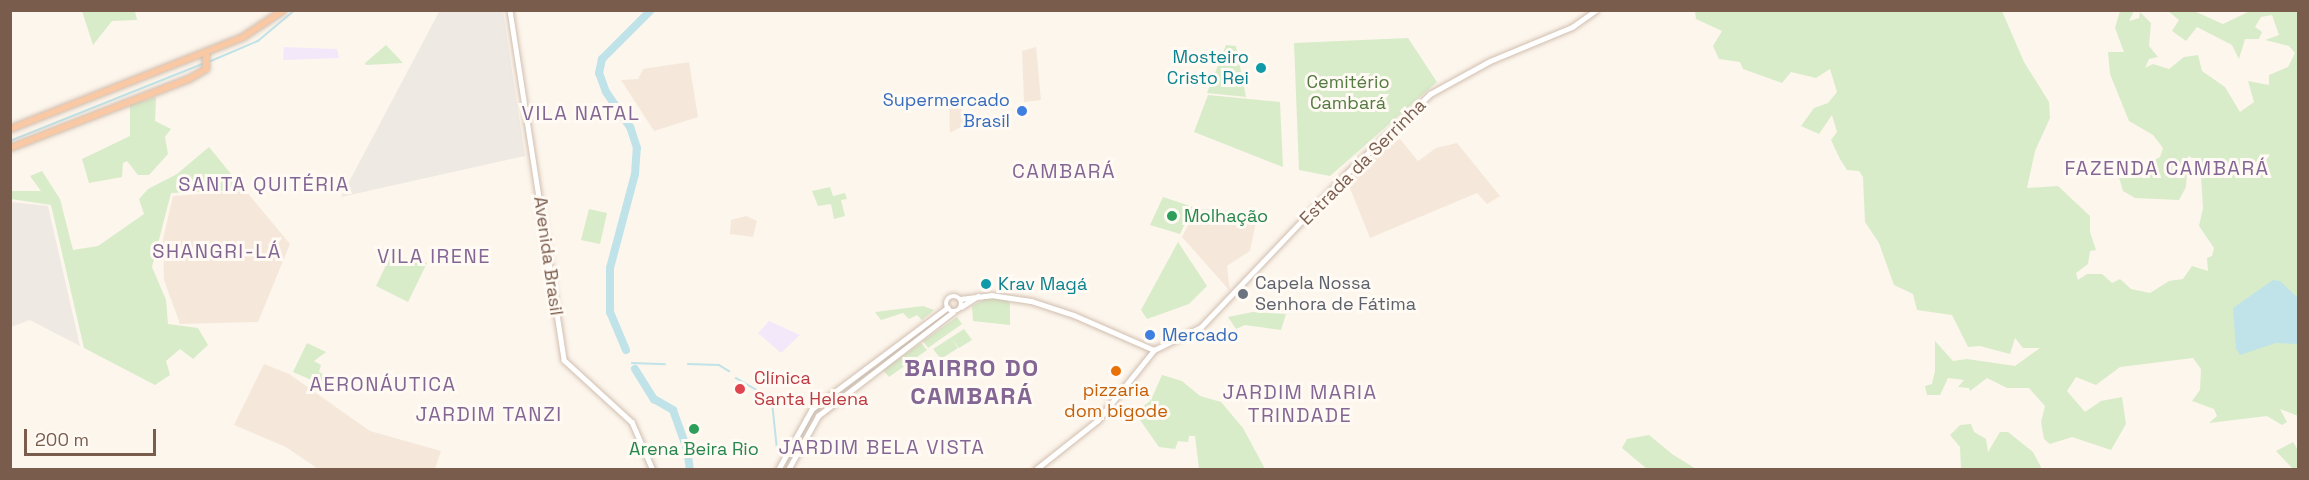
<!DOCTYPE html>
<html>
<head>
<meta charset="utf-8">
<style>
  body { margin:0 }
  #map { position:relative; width:2309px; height:480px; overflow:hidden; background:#fdf6ec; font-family:"Space Grotesk",sans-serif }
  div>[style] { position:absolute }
  .residential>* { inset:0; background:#f5e8da }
  .industrial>* { inset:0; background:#efe9e4 }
  .education>* { inset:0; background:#f3e8fa }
  .green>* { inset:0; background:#d8ecc9 }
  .water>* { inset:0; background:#bfe3e8 }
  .stream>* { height:1.5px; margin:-0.75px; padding:0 0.75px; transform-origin:0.75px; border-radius:0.75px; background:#bfe3e8 }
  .river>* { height:8px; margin:-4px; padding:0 4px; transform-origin:4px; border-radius:4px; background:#bfe3e8 }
  .roads { filter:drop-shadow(0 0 2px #d1beb0) drop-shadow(0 0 2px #d1beb0) }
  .tertiary>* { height:4.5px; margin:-2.25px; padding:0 2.25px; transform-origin:2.25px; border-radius:2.25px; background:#fff }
  .tertiary>.ring { margin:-2.25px; padding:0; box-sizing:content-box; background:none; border:4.5px solid #fff; border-radius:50% }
  .secondary>* { height:4.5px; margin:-2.25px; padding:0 2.25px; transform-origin:2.25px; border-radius:2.25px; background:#fff }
  .trunk>* { height:6px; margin:-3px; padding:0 3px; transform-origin:3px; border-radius:3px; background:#f9c8a4 }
  .dots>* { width:16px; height:16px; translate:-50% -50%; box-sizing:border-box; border:3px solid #fffaf3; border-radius:50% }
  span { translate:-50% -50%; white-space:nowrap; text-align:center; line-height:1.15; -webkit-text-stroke:6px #fffaf3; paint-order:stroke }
  .culture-label { font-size:18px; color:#0d838f }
  .right { translate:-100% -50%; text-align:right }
  .left { translate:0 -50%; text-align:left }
  .park-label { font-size:18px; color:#537a41 }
  .shop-label { font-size:18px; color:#366cbe }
  .street-label { font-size:18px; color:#7a5c4d }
  .leisure-label { font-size:18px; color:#27864d }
  .worship-label { font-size:18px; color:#5b616d }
  .health-label { font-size:18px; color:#be3a42 }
  .food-label { font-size:18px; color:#c56008 }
  .neighbourhood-label { font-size:20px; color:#846695; letter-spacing:1.5px }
  .district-label { font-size:24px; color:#846695; font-weight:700; letter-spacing:1.5px }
  .frame { position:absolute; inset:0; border:12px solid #7a5c4d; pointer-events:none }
  .scale { position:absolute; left:24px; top:429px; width:132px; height:27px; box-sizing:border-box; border:3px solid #7a5c4d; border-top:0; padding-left:8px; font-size:18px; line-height:21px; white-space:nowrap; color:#7a5c4d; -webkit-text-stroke:4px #fffaf3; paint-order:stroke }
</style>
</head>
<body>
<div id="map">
  <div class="residential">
    <div style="clip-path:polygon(1036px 47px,1041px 100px,1024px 102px,1022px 51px)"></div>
    <div style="clip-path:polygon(689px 62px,698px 117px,654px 131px,621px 80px,638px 79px,643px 69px)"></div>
    <div style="clip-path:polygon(949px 100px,960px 100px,964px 125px,950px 133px)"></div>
    <div style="clip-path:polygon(1400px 139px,1418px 161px,1436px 148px,1457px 143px,1500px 196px,1487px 204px,1477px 193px,1370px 238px,1347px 181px,1386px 144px)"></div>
    <div style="clip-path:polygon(246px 191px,290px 244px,258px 322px,180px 324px,164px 280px,163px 239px,173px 196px)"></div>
    <div style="clip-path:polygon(1196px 209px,1258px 212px,1250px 251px,1227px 266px,1230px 291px,1182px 237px)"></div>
    <div style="clip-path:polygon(746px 216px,757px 221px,753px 237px,730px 234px,731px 220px)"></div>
    <div style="clip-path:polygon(264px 364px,289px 374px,370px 431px,441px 451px,435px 469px,318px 469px,286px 447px,234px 425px)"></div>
  </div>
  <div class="industrial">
    <div style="clip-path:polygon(440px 10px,503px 11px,525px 156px,341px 197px)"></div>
    <div style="clip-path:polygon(11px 202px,48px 206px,80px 346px,30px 320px,11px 327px)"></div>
  </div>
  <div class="education">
    <div style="clip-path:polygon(284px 47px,337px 49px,339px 58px,283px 60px)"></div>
    <div style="clip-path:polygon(769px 321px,800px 335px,781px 353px,758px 333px)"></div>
  </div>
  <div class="green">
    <div style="clip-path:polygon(82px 11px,135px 11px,137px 20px,112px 21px,93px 45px)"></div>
    <div style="clip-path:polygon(1695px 11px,2002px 11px,2024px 62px,2049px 102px,2050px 118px,2035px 151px,2027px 188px,2058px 186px,2090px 216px,2090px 232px,2096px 250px,2090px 251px,2088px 264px,2076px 273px,2078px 280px,2087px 274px,2102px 274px,2112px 283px,2120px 279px,2131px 289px,2150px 293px,2169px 281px,2183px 279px,2192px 266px,2208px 271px,2207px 258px,2212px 256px,2214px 248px,2199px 226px,2203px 208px,2200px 161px,2188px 156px,2186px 187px,2179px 200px,2135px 198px,2123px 191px,2118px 174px,2106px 176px,2112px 159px,2147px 176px,2148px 163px,2160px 157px,2163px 148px,2153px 135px,2129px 121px,2110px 74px,2108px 52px,2124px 52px,2115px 28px,2120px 11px,2134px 11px,2129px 21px,2139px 18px,2140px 12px,2151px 23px,2149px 46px,2158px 57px,2149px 59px,2145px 68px,2153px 64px,2169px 69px,2184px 57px,2198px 55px,2202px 71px,2225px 87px,2240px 112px,2254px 102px,2248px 81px,2269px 85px,2269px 75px,2288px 67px,2295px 53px,2289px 46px,2265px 40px,2279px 35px,2272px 15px,2261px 17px,2255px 27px,2262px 32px,2259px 39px,2245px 39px,2239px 59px,2232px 45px,2197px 27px,2186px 41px,2172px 31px,2179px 20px,2168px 11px,2194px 11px,2223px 24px,2250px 11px,2298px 11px,2298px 416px,2280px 409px,2287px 422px,2282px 425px,2267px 416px,2209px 423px,2217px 416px,2214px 409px,2192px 401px,2200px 390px,2201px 369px,2193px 358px,2120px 367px,2096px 385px,2076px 377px,2067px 391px,2085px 412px,2101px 401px,2122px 397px,2126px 424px,2111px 450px,2072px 437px,2050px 444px,2044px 439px,2041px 422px,2045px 406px,2029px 388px,2007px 388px,1987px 378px,1970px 391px,1969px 388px,1958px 387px,1964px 380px,1948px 378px,1940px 395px,1927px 395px,1925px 386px,1932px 384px,1935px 371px,1935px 341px,1953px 361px,1967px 359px,2015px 366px,2040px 348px,2023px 348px,2015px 338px,2010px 354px,1980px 346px,1968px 347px,1952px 315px,1917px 310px,1913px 294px,1894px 285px,1879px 243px,1865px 222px,1863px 177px,1859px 171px,1847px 170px,1840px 159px,1831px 140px,1837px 132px,1832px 115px,1819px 134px,1801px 126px,1814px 108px,1828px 103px,1837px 92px,1830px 69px,1816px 78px,1791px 72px,1782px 83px,1743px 69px,1740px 62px,1719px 59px,1713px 46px,1722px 31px,1696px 19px)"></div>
    <div style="clip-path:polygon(1408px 38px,1437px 82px,1330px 176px,1299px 170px,1294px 43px)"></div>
    <div style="clip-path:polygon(386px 45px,403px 63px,366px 65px,365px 63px)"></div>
    <div style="clip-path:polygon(1226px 45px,1236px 46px,1246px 97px,1207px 93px)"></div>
    <div style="clip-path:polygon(1208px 95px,1280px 102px,1283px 167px,1194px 132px)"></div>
    <div style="clip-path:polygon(156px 97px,155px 121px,171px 129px,165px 137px,168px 154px,149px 175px,138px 175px,127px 161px,123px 163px,122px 177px,89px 183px,82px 159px,130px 136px,130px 105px)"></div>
    <div style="clip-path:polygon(209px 147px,244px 190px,171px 193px,152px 267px,166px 300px,168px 324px,198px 328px,208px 345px,193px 359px,180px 349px,166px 361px,170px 375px,155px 385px,84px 348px,51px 205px,11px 199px,11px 191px,41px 191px,30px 176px,42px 171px,60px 199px,73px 250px,98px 246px,144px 214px,139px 199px,148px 189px,177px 174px)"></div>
    <div style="clip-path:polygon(830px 187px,833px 196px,845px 193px,847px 199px,841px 200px,845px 216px,834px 219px,831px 204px,818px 206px,812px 191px)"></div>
    <div style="clip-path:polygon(1163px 197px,1193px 207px,1180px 234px,1150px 225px)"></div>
    <div style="clip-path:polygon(589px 209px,607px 213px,600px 244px,581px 240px)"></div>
    <div style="clip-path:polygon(1178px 242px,1207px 286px,1189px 304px,1147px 319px,1141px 310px)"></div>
    <div style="clip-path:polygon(391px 255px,427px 263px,408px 302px,376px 286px)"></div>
    <div style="clip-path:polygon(991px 296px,1010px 302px,1010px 325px,973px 321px,972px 306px)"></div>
    <div style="clip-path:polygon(923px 306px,934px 310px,922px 320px,917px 315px,909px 319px,903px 313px,881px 320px,875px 312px)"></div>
    <div style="clip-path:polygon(1253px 312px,1286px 314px,1281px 330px,1245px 325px,1236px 329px,1228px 317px)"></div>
    <div style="clip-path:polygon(957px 317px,962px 324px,928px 348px,923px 341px)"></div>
    <div style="clip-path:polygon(964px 329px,972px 340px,959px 348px,951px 338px,958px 348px,941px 359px,933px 349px)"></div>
    <div style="clip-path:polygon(307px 343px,326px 352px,314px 361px,321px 365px,319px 372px,327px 376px,323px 385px,293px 372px)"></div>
    <div style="clip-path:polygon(921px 343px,927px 350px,889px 377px,883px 370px)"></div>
    <div style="clip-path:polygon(1162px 375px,1182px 381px,1200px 396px,1221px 402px,1243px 428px,1265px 469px,1199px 469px,1195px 436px,1189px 436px,1188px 442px,1178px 441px,1175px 449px,1159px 447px,1135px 413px,1151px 400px)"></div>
    <div style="clip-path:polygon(1971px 424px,1974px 432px,1986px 439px,1988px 452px,2000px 432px,2008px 432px,2033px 452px,2042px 469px,1961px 469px,1960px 447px,1950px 435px,1960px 425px)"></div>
    <div style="clip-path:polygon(1649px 435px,1672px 454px,1696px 469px,1647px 469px,1622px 448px,1627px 439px)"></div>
    <div style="clip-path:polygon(2293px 442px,2298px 450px,2298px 469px,2293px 469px,2276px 451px)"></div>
  </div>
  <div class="water">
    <div style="clip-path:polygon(2273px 280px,2280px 281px,2298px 298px,2298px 344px,2276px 343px,2240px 355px,2236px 349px,2233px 308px)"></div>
  </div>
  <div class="stream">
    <div style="left:211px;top:61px;width:51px;rotate:-23.1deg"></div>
    <div style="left:258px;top:41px;width:48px;rotate:-40deg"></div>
    <div style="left:10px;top:141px;width:208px;rotate:-21.8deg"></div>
    <div style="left:882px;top:362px;width:69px;rotate:-36.7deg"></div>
    <div style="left:632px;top:363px;width:33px;rotate:2deg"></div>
    <div style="left:688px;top:364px;width:31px;rotate:2deg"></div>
    <div style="left:719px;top:365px;width:12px;rotate:31deg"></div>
    <div style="left:736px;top:378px;width:34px;rotate:30deg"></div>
    <div style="left:773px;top:407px;width:39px;rotate:84deg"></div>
    <div style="left:787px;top:462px;width:56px;rotate:-61.1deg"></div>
    <div style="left:814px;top:413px;width:74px;rotate:-36.7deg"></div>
  </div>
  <div class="river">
    <div style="left:626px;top:350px;width:41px;rotate:-112.8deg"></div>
    <div style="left:610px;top:312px;width:44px;rotate:-90deg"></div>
    <div style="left:610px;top:268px;width:97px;rotate:-75.1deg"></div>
    <div style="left:635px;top:174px;width:26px;rotate:-86deg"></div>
    <div style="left:637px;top:148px;width:22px;rotate:-108deg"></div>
    <div style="left:630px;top:127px;width:42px;rotate:-124.4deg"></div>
    <div style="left:606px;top:92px;width:20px;rotate:-110deg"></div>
    <div style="left:599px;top:73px;width:14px;rotate:-78deg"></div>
    <div style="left:602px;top:59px;width:69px;rotate:-45deg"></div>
    <div style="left:635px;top:369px;width:36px;rotate:58deg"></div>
    <div style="left:654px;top:399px;width:22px;rotate:30deg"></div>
    <div style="left:673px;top:410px;width:41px;rotate:70.3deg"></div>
    <div style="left:687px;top:449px;width:21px;rotate:82deg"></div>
  </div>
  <div class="roads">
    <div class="tertiary">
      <div class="ring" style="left:946px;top:296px;width:11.5px;height:11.5px"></div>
      <div style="left:960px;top:299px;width:31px;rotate:-7deg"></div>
      <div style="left:991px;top:295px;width:40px;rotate:8.5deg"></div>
      <div style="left:1031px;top:301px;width:45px;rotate:18deg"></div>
      <div style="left:1074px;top:315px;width:87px;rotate:23.6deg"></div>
      <div style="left:961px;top:307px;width:20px;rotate:-33deg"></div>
      <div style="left:778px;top:470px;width:70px;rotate:-60.9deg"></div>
      <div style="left:812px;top:409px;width:169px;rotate:-36.8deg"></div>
      <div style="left:788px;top:470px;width:62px;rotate:-60.9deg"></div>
      <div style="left:818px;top:416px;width:170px;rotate:-37.6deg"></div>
      <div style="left:1035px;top:470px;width:80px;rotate:-38.4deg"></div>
      <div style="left:1098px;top:420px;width:90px;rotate:-51.3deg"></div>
      <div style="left:1154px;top:350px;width:52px;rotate:-26.1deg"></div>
      <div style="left:1201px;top:327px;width:211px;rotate:-46.5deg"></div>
      <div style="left:1346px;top:174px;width:116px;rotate:-43.6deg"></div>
      <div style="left:1430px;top:94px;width:68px;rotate:-28.8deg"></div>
      <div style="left:1490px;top:61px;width:89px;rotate:-22.5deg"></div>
      <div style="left:1572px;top:27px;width:29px;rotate:-35deg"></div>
    </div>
    <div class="secondary">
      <div style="left:510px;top:10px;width:354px;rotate:81.2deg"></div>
      <div style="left:564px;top:360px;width:92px;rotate:42.4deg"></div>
      <div style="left:632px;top:422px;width:52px;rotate:66.4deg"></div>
    </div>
    <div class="trunk">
      <div style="left:10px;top:129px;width:251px;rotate:-21.5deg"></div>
      <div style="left:243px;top:37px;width:49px;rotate:-33.4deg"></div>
      <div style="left:10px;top:148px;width:192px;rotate:-21.1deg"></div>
      <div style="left:189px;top:79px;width:20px;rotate:-30deg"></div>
      <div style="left:206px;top:69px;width:16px;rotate:-90deg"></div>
    </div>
  </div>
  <div class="dots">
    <div style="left:1261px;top:68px;background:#0f9aa8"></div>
    <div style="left:1022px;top:111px;background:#3f7fe0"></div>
    <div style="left:1172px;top:216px;background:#2e9e5b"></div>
    <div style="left:986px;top:284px;background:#0f9aa8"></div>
    <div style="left:1243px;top:294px;background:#6b7280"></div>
    <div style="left:1150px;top:335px;background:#3f7fe0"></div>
    <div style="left:1116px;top:371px;background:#e8710a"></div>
    <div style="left:740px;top:389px;background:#e0444e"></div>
    <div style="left:694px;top:429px;background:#2e9e5b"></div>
  </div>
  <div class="culture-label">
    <span class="right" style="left:1249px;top:68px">Mosteiro<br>Cristo Rei</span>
    <span class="left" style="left:998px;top:284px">Krav Magá</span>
  </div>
  <div class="park-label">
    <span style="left:1348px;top:93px">Cemitério<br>Cambará</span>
  </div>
  <div class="shop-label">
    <span class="right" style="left:1010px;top:111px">Supermercado<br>Brasil</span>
    <span class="left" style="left:1162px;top:335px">Mercado</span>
  </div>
  <div class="street-label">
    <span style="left:1363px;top:162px;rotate:-45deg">Estrada da Serrinha</span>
    <span style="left:548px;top:256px;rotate:82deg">Avenida Brasil</span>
  </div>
  <div class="leisure-label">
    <span class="left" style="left:1184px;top:216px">Molhação</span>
    <span style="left:694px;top:449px">Arena Beira Rio</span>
  </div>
  <div class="worship-label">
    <span class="left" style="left:1255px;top:294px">Capela Nossa<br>Senhora de Fátima</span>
  </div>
  <div class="health-label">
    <span class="left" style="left:754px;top:389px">Clínica<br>Santa Helena</span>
  </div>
  <div class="food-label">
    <span style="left:1116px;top:401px">pizzaria<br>dom bigode</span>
  </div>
  <div class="neighbourhood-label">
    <span style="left:581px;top:113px">VILA NATAL</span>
    <span style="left:2167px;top:168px">FAZENDA CAMBARÁ</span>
    <span style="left:1064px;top:171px">CAMBARÁ</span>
    <span style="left:264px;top:184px">SANTA QUITÉRIA</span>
    <span style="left:217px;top:251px">SHANGRI-LÁ</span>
    <span style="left:434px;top:256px">VILA IRENE</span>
    <span style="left:383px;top:384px">AERONÁUTICA</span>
    <span style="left:1300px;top:404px">JARDIM MARIA<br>TRINDADE</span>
    <span style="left:489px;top:414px">JARDIM TANZI</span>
    <span style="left:882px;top:447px">JARDIM BELA VISTA</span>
  </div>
  <div class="district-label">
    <span style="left:972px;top:382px">BAIRRO DO<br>CAMBARÁ</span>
  </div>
  <div class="frame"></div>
  <div class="scale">200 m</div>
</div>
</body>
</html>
